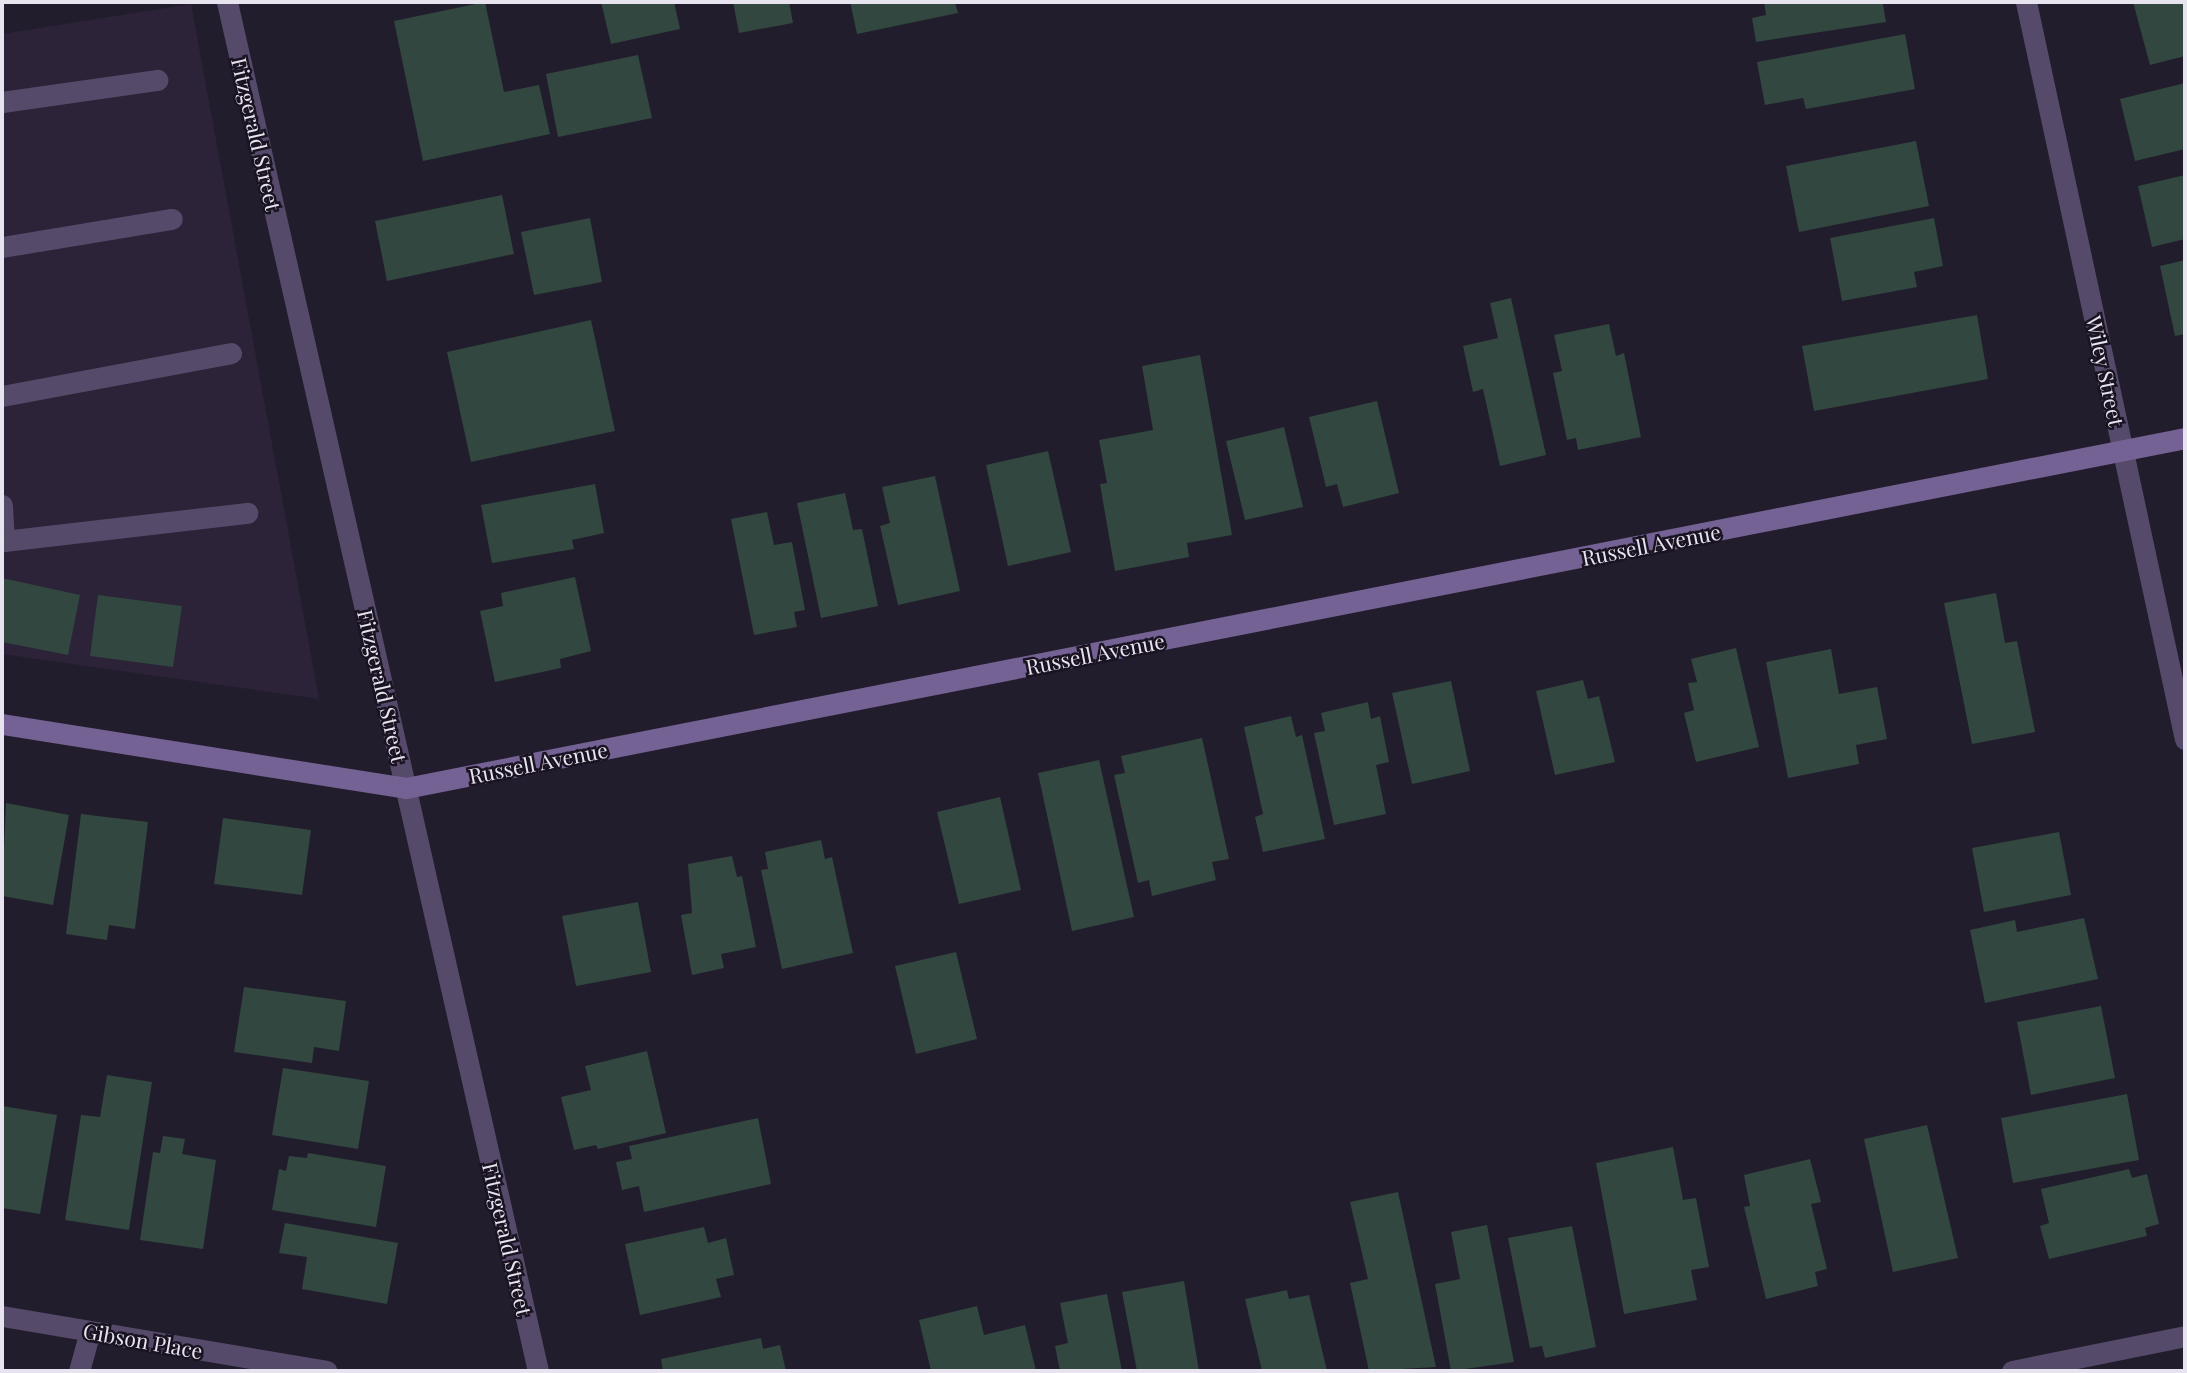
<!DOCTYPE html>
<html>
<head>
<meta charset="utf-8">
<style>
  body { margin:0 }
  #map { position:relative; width:2187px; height:1373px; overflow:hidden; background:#221d2c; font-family:"Playfair Display",serif }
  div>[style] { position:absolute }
  .built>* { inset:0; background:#2c2339 }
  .building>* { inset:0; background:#31473f }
  .lane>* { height:21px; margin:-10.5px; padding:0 10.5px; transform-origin:10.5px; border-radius:10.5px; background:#564a6a }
  .street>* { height:21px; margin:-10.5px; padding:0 10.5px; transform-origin:10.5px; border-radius:10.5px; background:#564a6a }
  .secondary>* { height:21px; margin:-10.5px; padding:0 10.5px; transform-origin:10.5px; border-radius:10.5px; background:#756294 }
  span { translate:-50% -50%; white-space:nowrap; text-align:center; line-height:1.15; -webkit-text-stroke:5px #191322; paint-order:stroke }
  .street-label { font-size:21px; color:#e8e4ef }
  .frame { position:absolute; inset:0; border:4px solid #e8e4ef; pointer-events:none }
</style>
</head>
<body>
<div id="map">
  <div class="built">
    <div style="clip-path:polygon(191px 4px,319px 699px,2px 654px,2px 34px)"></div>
  </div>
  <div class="building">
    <div style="clip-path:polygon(485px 2px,504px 92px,539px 85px,550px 134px,423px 161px,394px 21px)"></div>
    <div style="clip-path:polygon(601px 2px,674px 2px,680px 29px,611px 44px)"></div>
    <div style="clip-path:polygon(733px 2px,789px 2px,793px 23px,739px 33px)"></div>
    <div style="clip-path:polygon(850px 2px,955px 2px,958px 13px,857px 34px)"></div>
    <div style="clip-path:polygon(1764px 2px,1891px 2px,1891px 4px,1883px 4px,1886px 22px,1756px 42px,1752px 18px,1766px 15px)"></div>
    <div style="clip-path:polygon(2133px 2px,2185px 2px,2185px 56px,2150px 65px)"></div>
    <div style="clip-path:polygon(1905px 34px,1915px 89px,1806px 109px,1803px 98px,1765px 105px,1757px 62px)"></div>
    <div style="clip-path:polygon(638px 55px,652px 118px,558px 137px,546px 74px)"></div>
    <div style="clip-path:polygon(2185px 83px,2185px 149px,2135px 161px,2120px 99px)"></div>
    <div style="clip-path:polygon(1916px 141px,1929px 206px,1799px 232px,1786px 166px)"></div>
    <div style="clip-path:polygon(2185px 175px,2185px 239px,2152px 247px,2138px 186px)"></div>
    <div style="clip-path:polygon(502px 195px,514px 254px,387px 281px,375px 221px)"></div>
    <div style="clip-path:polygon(590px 218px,602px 282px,534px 295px,521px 232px)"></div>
    <div style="clip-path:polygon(1934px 218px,1943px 266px,1914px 272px,1917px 287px,1842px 301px,1830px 238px)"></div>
    <div style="clip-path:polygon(2185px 260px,2185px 334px,2175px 336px,2160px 266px)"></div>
    <div style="clip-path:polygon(1511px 298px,1546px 455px,1500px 466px,1483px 389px,1473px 392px,1463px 346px,1498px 338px,1490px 303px)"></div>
    <div style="clip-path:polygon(1977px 315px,1988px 379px,1814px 411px,1802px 346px)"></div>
    <div style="clip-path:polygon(591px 320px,615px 431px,471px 462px,447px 352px)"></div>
    <div style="clip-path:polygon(1609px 324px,1616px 356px,1624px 353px,1641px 437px,1578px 450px,1576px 438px,1567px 440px,1553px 373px,1562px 371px,1554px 335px)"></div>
    <div style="clip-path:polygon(1200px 355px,1232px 535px,1187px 543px,1189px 557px,1115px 571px,1100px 484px,1107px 483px,1099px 440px,1153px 430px,1142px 366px)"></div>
    <div style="clip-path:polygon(1377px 401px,1399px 493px,1343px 507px,1337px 484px,1326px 487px,1309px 417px)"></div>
    <div style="clip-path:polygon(1284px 427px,1303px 507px,1245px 520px,1226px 441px)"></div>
    <div style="clip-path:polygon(1048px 451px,1071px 552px,1008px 566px,986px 465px)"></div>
    <div style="clip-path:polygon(935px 476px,960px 591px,898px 605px,880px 526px,890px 523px,882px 487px)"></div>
    <div style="clip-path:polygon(595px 484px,604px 533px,572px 540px,574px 549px,492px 563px,481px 505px)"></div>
    <div style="clip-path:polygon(845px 493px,853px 530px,862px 529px,878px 606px,821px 618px,797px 503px)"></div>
    <div style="clip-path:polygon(767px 512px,774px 545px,792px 542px,805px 610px,794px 612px,797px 627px,754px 635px,731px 519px)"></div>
    <div style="clip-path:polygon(575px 577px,591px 651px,560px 659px,561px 668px,495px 682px,480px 611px,503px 606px,501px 593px)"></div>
    <div style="clip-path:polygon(2px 578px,80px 595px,68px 655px,2px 642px)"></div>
    <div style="clip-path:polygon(1996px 593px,2005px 643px,2017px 641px,2035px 732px,1972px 744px,1944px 603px)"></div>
    <div style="clip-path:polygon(98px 595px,182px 606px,173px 667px,90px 656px)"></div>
    <div style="clip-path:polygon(1736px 648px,1759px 747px,1696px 762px,1684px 713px,1694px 710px,1688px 683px,1697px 682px,1691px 659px)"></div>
    <div style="clip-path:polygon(1831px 649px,1839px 694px,1877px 687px,1887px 739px,1856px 745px,1859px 764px,1788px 778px,1766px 662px)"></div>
    <div style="clip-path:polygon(1583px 680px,1588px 699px,1599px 696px,1615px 762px,1555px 775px,1536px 691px)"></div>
    <div style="clip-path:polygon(1451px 681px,1470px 771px,1412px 784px,1392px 693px)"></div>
    <div style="clip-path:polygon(1368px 702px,1371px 719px,1380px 716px,1389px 762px,1376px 765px,1386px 814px,1334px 825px,1314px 733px,1325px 731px,1321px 713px)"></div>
    <div style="clip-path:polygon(1291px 716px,1296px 737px,1302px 735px,1325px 839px,1263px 852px,1255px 817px,1263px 814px,1244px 727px)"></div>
    <div style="clip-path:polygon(1202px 738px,1229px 859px,1212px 862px,1216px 880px,1152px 896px,1149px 880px,1138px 883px,1114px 775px,1125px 773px,1121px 756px)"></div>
    <div style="clip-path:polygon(1099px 760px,1134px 917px,1072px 931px,1038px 773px)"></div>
    <div style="clip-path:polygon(1000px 797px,1021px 890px,959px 904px,937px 812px)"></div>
    <div style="clip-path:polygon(6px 803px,69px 815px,53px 905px,2px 896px)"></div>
    <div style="clip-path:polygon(81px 814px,148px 822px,135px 929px,109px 925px,107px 940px,66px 934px)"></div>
    <div style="clip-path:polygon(223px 818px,311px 830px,302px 895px,214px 884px)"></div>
    <div style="clip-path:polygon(2059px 832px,2071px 895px,1984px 912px,1972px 848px)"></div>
    <div style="clip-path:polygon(821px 840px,825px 859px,832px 857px,853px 953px,782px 969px,761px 870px,768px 869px,765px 852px)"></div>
    <div style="clip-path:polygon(732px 856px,737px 877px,742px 876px,756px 947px,721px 954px,724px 968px,692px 975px,681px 915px,692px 913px,688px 864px)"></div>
    <div style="clip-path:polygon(638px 902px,651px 972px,576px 986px,562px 916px)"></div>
    <div style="clip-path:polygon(2084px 918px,2098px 979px,1985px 1003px,1970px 930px,2015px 920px,2017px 932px)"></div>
    <div style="clip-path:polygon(956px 952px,977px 1039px,916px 1054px,895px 966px)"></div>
    <div style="clip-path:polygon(244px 987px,346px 1001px,339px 1051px,314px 1047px,312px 1063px,234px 1052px)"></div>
    <div style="clip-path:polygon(2101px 1006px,2115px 1078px,2031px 1095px,2017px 1022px)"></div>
    <div style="clip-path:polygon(647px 1051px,666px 1133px,598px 1149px,596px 1145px,574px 1150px,561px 1097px,591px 1090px,585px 1066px)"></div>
    <div style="clip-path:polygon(283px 1068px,369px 1081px,358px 1149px,272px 1135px)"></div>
    <div style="clip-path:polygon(107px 1075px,152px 1082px,129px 1230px,65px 1220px,81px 1115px,100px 1117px)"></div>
    <div style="clip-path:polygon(2127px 1094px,2139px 1160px,2013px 1183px,2001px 1118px)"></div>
    <div style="clip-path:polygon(2px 1106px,57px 1115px,40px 1214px,2px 1208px)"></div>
    <div style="clip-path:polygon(758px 1118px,771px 1184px,644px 1212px,639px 1186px,622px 1190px,616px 1162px,632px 1159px,629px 1146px)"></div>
    <div style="clip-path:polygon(1927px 1125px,1958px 1258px,1893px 1272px,1864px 1139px)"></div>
    <div style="clip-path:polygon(163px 1136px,185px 1139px,182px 1154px,216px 1160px,203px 1249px,140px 1240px,153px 1152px,160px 1153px)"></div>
    <div style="clip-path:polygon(1673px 1147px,1683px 1200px,1696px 1198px,1709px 1267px,1691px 1270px,1697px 1300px,1624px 1314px,1596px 1163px)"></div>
    <div style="clip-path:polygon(308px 1153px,386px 1166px,376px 1227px,272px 1210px,279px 1169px,286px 1171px,289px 1156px,307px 1158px)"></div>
    <div style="clip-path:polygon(1810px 1159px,1821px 1202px,1811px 1204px,1827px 1269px,1815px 1272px,1818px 1286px,1766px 1299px,1744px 1207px,1750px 1206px,1744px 1175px)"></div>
    <div style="clip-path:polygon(2129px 1169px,2132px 1178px,2147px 1174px,2159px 1224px,2145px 1228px,2147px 1236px,2049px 1259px,2040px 1226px,2049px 1223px,2041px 1189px)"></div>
    <div style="clip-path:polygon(1398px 1192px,1436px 1367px,1369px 1371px,1350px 1283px,1368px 1279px,1350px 1202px)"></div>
    <div style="clip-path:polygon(285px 1223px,398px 1243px,387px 1304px,302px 1289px,307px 1257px,279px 1253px)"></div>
    <div style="clip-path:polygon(1487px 1225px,1514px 1362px,1451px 1371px,1435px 1284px,1460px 1279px,1451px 1232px)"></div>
    <div style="clip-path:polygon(1572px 1226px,1596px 1347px,1545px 1358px,1542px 1346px,1530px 1348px,1508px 1238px)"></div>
    <div style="clip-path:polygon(704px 1227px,708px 1243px,726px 1238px,734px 1275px,716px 1279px,721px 1297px,640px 1315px,625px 1244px)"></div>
    <div style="clip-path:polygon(1184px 1281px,1199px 1371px,1137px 1371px,1122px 1292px)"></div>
    <div style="clip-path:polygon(1287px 1290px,1289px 1299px,1309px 1295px,1327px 1371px,1262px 1371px,1245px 1299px)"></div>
    <div style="clip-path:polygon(1107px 1294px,1122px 1371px,1060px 1371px,1055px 1346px,1068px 1343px,1060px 1303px)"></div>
    <div style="clip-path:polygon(977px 1306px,984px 1335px,1025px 1325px,1036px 1371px,931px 1371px,919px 1320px)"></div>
    <div style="clip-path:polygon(761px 1338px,763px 1349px,780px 1345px,786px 1371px,663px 1371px,661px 1359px)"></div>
  </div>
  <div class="lane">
    <div style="left:2px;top:102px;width:157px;rotate:-8.1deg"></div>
    <div style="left:2px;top:247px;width:172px;rotate:-9.4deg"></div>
    <div style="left:2px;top:396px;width:233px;rotate:-10.6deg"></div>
    <div style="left:2px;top:505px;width:36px;rotate:87deg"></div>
    <div style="left:4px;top:541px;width:245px;rotate:-6.6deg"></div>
    <div style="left:79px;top:1371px;width:41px;rotate:-74.6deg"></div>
  </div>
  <div class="street">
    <div style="left:227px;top:2px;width:1404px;rotate:77.2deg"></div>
    <div style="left:2026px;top:2px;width:754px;rotate:77.83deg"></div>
    <div style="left:2px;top:1316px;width:329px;rotate:9.6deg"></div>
    <div style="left:2012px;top:1371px;width:177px;rotate:-11.4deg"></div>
  </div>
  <div class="secondary">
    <div style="left:2px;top:724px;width:409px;rotate:9deg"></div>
    <div style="left:406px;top:788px;width:1813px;rotate:-11.13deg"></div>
  </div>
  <div class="street-label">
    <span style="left:257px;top:134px;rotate:77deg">Fitzgerald Street</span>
    <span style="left:2106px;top:371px;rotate:78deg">Wiley Street</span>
    <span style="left:1651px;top:544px;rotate:-11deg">Russell Avenue</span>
    <span style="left:1095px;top:653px;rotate:-11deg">Russell Avenue</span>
    <span style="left:383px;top:686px;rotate:77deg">Fitzgerald Street</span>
    <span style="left:538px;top:762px;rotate:-11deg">Russell Avenue</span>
    <span style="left:508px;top:1239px;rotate:77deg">Fitzgerald Street</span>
    <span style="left:143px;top:1340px;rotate:10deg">Gibson Place</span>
  </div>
  <div class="frame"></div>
</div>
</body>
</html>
